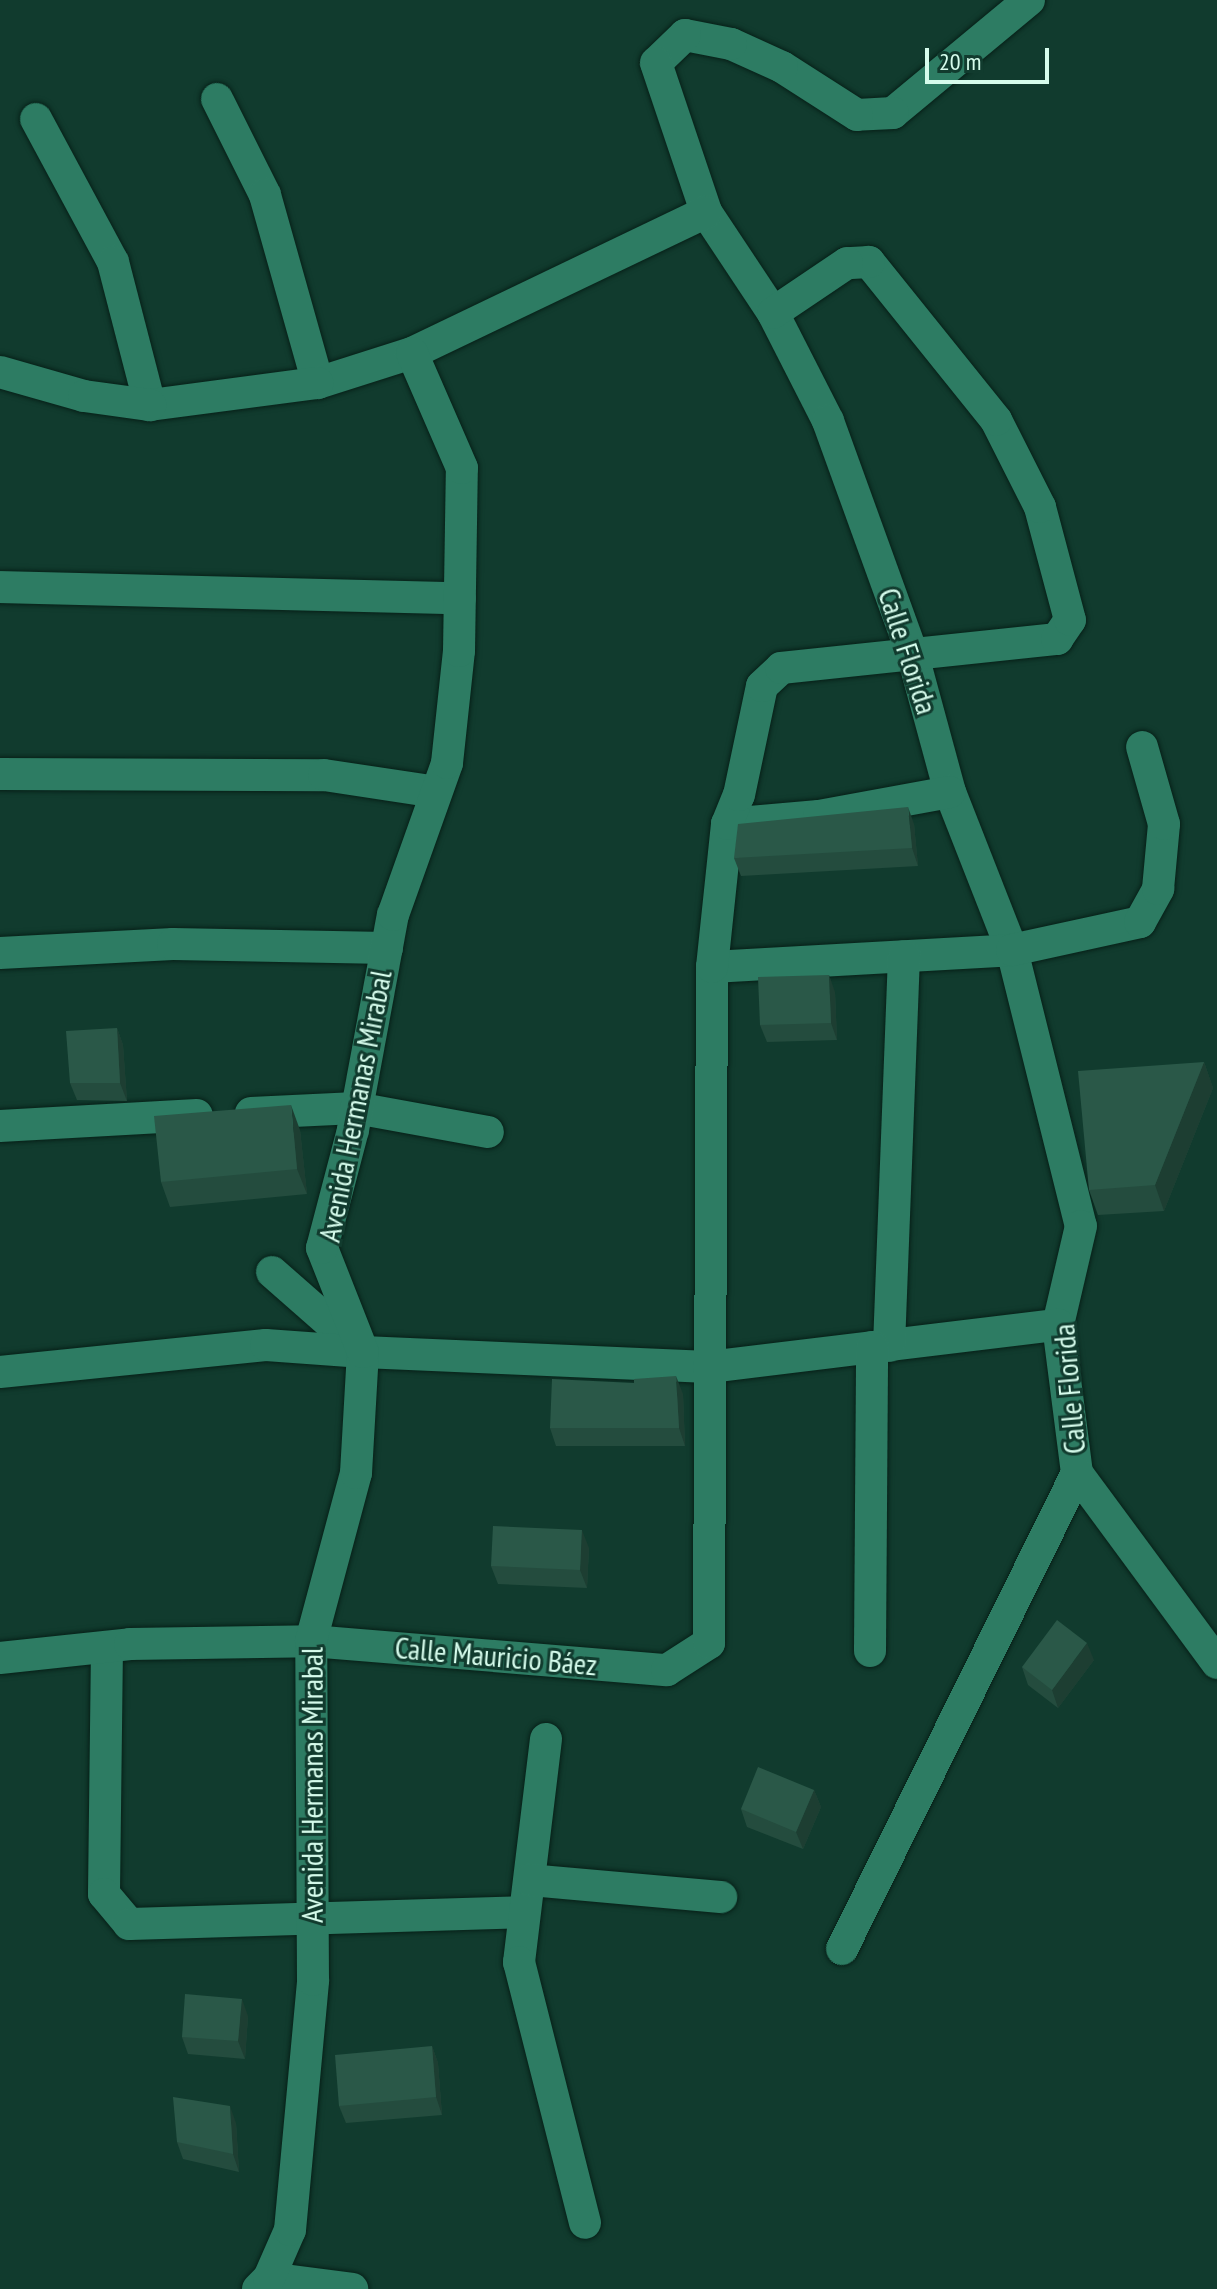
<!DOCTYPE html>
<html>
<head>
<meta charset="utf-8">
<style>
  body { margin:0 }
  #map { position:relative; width:1217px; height:2289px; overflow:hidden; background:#113b2e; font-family:"PT Sans Narrow",sans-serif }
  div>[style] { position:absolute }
  .roads { filter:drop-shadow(0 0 2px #072018) drop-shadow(0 0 2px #072018) }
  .street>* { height:32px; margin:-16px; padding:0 16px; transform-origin:16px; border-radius:16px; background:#2d7c63 }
  .wall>* { inset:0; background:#244c3e }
  .shaded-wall>* { inset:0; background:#1d3e32 }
  .building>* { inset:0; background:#2a5848 }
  span { translate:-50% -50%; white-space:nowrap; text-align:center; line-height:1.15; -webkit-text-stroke:6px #113b2e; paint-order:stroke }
  .street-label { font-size:30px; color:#d6fcec }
  .scale { position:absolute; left:925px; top:48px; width:124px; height:36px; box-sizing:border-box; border:4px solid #d6fcec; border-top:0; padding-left:10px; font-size:24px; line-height:28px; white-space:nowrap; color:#d6fcec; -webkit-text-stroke:6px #113b2e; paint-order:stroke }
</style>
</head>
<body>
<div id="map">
  <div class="roads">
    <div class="street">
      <div style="left:1029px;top:0;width:177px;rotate:140.3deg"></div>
      <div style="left:893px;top:113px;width:36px;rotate:177deg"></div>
      <div style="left:857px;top:115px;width:89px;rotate:-147.4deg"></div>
      <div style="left:782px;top:67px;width:56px;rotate:-155.7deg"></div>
      <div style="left:731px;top:44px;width:47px;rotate:-168.9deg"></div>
      <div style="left:685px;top:35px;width:40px;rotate:136deg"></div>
      <div style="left:656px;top:63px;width:157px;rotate:71.4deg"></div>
      <div style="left:706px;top:212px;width:121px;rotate:56.4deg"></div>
      <div style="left:773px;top:313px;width:121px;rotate:63deg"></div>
      <div style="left:828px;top:421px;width:250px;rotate:70.1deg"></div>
      <div style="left:913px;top:656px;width:141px;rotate:74.8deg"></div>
      <div style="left:950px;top:792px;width:170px;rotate:68.6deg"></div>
      <div style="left:1012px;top:950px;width:284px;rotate:76deg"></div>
      <div style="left:1081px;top:1226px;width:102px;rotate:103.1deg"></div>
      <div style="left:1058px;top:1325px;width:149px;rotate:82.7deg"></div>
      <div style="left:1077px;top:1473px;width:236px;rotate:53.6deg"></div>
      <div style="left:217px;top:99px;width:107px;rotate:63.4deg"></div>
      <div style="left:265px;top:195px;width:195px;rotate:74.3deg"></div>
      <div style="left:318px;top:383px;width:99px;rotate:-17.7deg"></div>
      <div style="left:412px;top:353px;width:326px;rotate:-25.6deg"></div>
      <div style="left:36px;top:119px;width:162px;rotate:61.7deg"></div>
      <div style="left:113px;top:262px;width:148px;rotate:75.5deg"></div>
      <div style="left:150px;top:405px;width:169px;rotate:-7.5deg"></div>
      <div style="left:0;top:372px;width:87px;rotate:15.9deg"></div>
      <div style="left:84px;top:396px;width:67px;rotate:7.8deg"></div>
      <div style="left:0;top:587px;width:460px;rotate:1.4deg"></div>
      <div style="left:0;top:774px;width:324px;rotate:0.2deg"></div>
      <div style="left:324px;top:775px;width:113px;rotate:8.6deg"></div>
      <div style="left:727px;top:824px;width:92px;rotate:-5deg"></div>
      <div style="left:819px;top:816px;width:133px;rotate:-10.4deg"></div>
      <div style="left:0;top:953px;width:173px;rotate:-3deg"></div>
      <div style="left:173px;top:944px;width:214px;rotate:1.1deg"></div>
      <div style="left:712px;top:967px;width:300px;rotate:-3.2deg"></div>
      <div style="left:1012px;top:950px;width:131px;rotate:-12.3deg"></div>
      <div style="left:1140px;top:922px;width:38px;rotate:-61deg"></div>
      <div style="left:1158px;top:889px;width:65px;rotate:-84.7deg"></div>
      <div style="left:1164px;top:824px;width:80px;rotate:-105.9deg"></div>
      <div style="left:251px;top:1113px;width:105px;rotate:-2.7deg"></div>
      <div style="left:356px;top:1108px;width:134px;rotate:10.3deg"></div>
      <div style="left:0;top:1126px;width:197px;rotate:-3.2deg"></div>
      <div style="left:272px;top:1272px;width:121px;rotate:41.3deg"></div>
      <div style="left:363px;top:1352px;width:346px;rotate:2.5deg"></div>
      <div style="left:709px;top:1367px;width:352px;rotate:-6.9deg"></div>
      <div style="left:889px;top:1346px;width:390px;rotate:-87.8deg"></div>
      <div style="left:0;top:1372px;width:267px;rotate:-5.8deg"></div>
      <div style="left:266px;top:1345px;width:97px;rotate:4.1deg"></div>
      <div style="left:107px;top:1647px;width:247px;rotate:90.7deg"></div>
      <div style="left:104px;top:1894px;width:39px;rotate:50deg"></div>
      <div style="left:129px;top:1924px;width:393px;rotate:-1.7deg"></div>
      <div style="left:870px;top:1651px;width:304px;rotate:-89.6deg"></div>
      <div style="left:0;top:1658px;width:131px;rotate:-6.1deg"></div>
      <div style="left:130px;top:1644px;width:181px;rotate:-0.9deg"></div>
      <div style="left:311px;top:1641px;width:357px;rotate:4.7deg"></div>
      <div style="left:667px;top:1670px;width:50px;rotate:-32.7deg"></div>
      <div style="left:709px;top:1643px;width:676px;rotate:-89.75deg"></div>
      <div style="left:712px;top:967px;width:144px;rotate:-84deg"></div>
      <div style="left:727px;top:824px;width:31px;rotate:-68deg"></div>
      <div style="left:739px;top:795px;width:111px;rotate:-78.1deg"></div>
      <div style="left:762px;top:686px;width:26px;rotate:-43deg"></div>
      <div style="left:781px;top:668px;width:278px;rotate:-6deg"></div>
      <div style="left:1057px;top:639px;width:23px;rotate:-56deg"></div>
      <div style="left:1070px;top:620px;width:117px;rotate:-104.9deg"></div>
      <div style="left:1040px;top:507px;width:97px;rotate:-116.8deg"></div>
      <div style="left:996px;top:420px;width:203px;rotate:-128.8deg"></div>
      <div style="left:869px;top:262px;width:22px;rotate:177deg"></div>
      <div style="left:847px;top:263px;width:89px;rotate:146deg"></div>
      <div style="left:546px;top:1739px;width:225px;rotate:96.9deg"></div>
      <div style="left:519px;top:1962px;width:269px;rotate:75.8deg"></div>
      <div style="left:530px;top:1880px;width:192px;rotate:5.1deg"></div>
      <div style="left:842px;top:1949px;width:531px;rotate:-63.72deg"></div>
      <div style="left:269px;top:2278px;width:84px;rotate:7.5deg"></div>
      <div style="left:258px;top:2289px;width:16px;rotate:-45deg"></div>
      <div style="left:269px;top:2278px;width:52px;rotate:-66.4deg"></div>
      <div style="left:290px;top:2230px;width:251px;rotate:-84.7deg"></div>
      <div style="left:313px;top:1980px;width:339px;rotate:-90.3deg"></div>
      <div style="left:311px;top:1641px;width:174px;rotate:-75deg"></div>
      <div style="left:356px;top:1473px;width:121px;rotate:-86.7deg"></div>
      <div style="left:363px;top:1352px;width:112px;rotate:-111.5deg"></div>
      <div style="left:322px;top:1248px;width:122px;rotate:-75.3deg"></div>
      <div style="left:353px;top:1130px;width:219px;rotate:-79.5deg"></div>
      <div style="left:393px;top:915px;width:161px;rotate:-70.4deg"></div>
      <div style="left:447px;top:763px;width:113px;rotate:-83.9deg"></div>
      <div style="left:459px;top:651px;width:183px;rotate:-89.1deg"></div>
      <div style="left:462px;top:468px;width:125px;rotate:-113.5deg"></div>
    </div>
  </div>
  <div class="wall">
    <div style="clip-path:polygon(914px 824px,918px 866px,741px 876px,734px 858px)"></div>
    <div style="clip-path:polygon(835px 992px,837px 1040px,767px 1042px,760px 1025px)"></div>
    <div style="clip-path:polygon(117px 1028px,123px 1045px,127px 1101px,77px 1100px,70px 1083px)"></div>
    <div style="clip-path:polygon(1204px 1062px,1213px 1088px,1164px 1211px,1098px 1215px,1089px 1190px)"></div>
    <div style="clip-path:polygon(300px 1130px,307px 1194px,170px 1207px,161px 1182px)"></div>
    <div style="clip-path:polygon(683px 1394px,685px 1446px,556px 1446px,550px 1428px)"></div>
    <div style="clip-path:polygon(589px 1548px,587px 1588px,498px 1584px,491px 1566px)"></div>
    <div style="clip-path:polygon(1094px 1660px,1058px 1708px,1028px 1685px,1022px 1667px)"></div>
    <div style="clip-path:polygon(814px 1790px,821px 1807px,803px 1849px,747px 1827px,741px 1809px)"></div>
    <div style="clip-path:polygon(248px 2016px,245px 2059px,188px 2054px,182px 2037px)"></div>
    <div style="clip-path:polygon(432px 2046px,438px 2063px,442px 2115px,346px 2123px,339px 2106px)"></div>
    <div style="clip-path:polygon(236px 2123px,239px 2172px,183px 2159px,177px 2142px)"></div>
  </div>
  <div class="shaded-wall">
    <div style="clip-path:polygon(908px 807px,914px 824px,918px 866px,912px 848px)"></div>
    <div style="clip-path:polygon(829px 975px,835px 992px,837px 1040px,831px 1023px)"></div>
    <div style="clip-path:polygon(117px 1028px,123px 1045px,127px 1101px,120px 1083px)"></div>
    <div style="clip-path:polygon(1204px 1062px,1213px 1088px,1164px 1211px,1155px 1185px)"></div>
    <div style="clip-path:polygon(291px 1105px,300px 1130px,307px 1194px,297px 1169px)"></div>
    <div style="clip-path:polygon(676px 1376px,683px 1394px,685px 1446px,679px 1428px)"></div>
    <div style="clip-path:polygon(582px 1530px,589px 1548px,587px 1588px,580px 1570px)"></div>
    <div style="clip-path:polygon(1087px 1643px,1094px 1660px,1058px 1708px,1052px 1690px)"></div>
    <div style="clip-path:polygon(814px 1790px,821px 1807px,803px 1849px,796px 1832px)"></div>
    <div style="clip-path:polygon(242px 1999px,248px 2016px,245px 2059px,238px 2041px)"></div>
    <div style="clip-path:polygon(432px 2046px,438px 2063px,442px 2115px,436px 2097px)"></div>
    <div style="clip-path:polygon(230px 2106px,236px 2123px,239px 2172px,233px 2154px)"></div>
  </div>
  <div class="building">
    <div style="clip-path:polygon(908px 807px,912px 848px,734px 858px,738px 824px)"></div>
    <div style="clip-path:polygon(829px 975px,831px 1023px,760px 1025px,758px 977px)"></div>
    <div style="clip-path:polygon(117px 1028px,120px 1083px,70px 1083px,66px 1031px)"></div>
    <div style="clip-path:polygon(1204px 1062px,1155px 1185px,1089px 1190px,1078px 1071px)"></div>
    <div style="clip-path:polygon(291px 1105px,297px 1169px,161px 1182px,154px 1116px)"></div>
    <div style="clip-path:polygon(676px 1376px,679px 1428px,550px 1428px,552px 1379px,634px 1383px,634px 1379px)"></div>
    <div style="clip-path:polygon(493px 1526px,582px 1530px,580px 1570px,491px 1566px)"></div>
    <div style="clip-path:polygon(1057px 1620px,1087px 1643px,1052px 1690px,1022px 1667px)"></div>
    <div style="clip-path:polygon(758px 1767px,814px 1790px,796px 1832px,741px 1809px)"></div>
    <div style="clip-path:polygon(185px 1994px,242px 1999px,238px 2041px,182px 2037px)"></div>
    <div style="clip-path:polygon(432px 2046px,436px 2097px,339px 2106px,335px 2055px)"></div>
    <div style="clip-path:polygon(173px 2097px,230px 2106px,233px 2154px,177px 2142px)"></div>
  </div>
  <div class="street-label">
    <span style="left:908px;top:651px;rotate:72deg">Calle Florida</span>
    <span style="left:355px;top:1106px;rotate:-79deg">Avenida Hermanas Mirabal</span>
    <span style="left:1069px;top:1389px;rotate:-95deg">Calle Florida</span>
    <span style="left:496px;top:1656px;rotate:5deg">Calle Mauricio Báez</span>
    <span style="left:312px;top:1785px;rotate:-90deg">Avenida Hermanas Mirabal</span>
  </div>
  <div class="scale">20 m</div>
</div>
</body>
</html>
